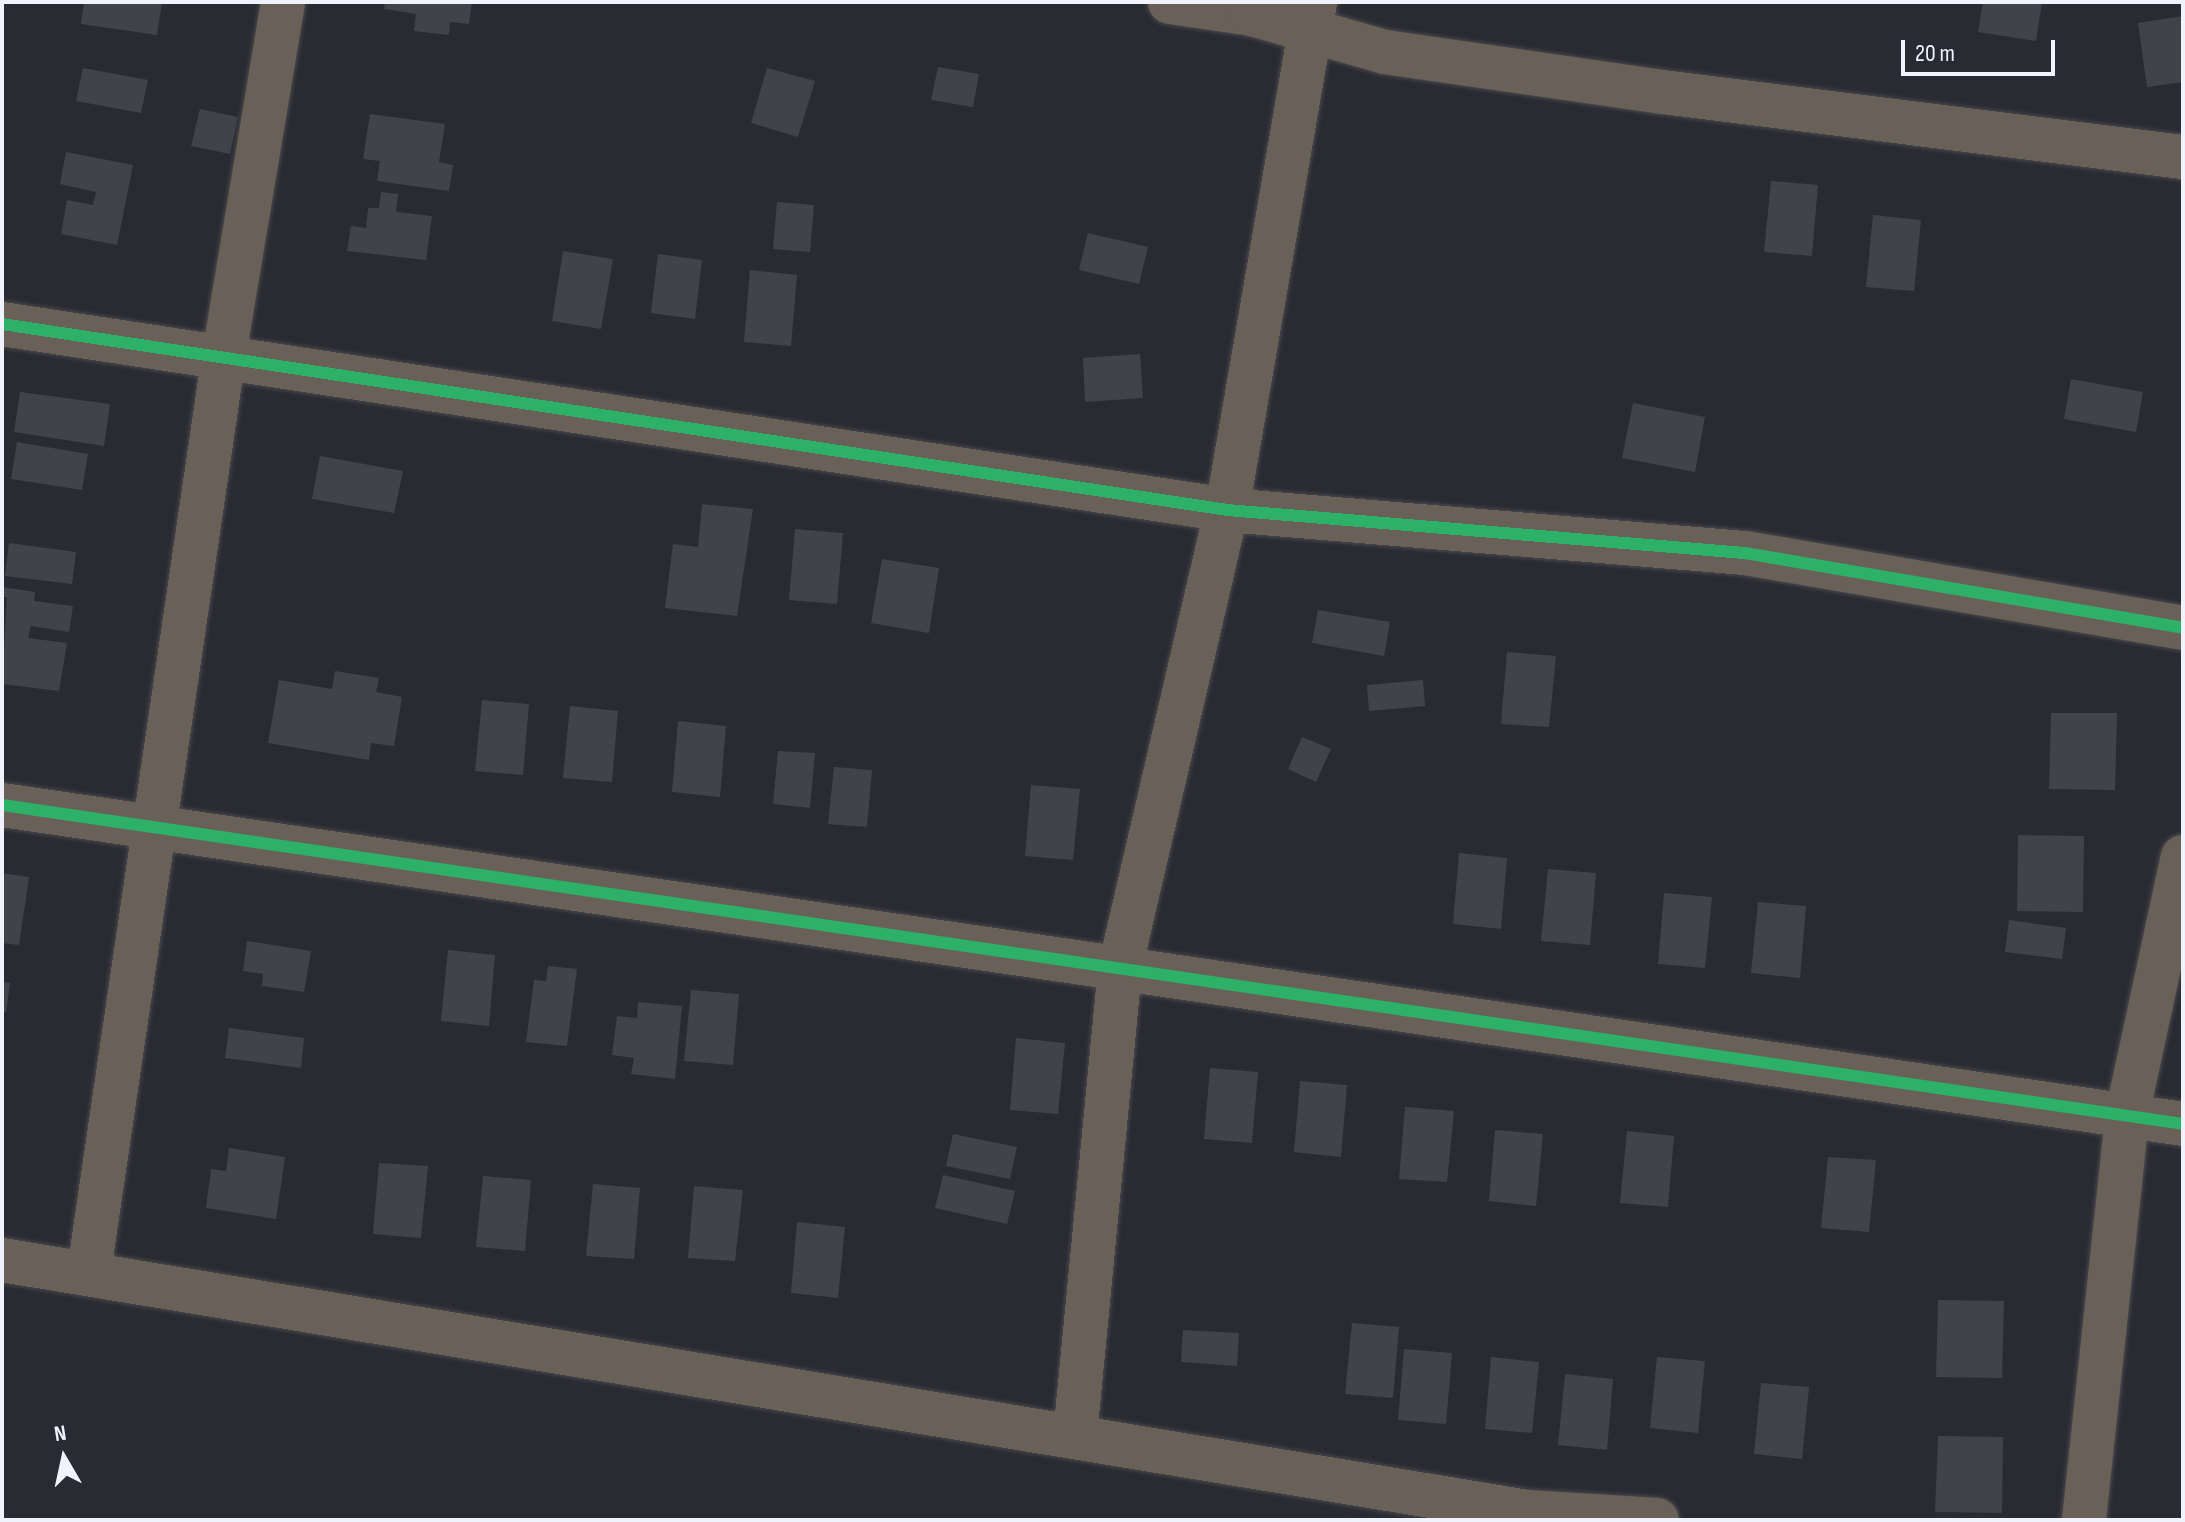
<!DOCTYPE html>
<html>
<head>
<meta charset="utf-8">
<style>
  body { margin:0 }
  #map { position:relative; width:2185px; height:1522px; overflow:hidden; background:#2a2b32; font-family:"Sofia Sans Condensed",sans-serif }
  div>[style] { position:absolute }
  .building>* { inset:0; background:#424349 }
  .roads { filter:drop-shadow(0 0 2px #47484d) drop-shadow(0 0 2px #47484d) }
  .minor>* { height:44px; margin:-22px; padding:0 22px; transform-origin:22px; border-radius:22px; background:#696057 }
  .cycleway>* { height:12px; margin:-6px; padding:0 6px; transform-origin:6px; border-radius:6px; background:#2db169 }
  span { translate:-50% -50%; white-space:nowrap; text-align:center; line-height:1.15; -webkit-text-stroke:6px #262a35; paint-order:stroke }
  .frame { position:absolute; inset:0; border:4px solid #f0f3fb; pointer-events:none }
  .north { position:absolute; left:24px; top:1418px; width:80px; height:80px; -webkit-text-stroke:6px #262a35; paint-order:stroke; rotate:351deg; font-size:22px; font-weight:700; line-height:32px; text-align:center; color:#f0f3fb }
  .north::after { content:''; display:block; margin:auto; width:28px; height:36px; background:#f0f3fb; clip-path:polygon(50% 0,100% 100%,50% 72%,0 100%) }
  .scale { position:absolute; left:1901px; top:40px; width:154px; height:36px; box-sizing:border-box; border:4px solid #f0f3fb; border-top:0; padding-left:10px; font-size:24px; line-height:28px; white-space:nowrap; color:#f0f3fb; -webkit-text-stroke:6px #262a35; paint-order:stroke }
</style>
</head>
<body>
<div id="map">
  <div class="building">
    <div style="clip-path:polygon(84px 2px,162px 2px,157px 35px,81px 24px)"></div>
    <div style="clip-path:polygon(385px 2px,472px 2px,469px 24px,450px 22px,449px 35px,414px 31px,416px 14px,384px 9px)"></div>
    <div style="clip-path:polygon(1983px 2px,2042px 2px,2036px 41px,1978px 32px)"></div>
    <div style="clip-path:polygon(2183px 16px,2183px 82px,2147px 87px,2138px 23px)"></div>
    <div style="clip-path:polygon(938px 67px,979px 74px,973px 107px,931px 100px)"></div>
    <div style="clip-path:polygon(83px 68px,148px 80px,141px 113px,76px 101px)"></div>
    <div style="clip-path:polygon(767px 68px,815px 81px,798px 137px,751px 123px)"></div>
    <div style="clip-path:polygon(200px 109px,238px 117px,230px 154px,191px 146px)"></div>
    <div style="clip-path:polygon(370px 114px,445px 124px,439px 162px,453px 165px,449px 191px,377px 181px,380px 161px,363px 159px)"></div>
    <div style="clip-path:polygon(66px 152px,133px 165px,117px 245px,61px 234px,67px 200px,93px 205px,96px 192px,60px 184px)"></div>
    <div style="clip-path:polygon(1771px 181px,1818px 185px,1812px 256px,1764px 252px)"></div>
    <div style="clip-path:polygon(381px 192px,398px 194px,396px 212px,432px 216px,426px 260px,347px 251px,351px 226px,366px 228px,368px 208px,379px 208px)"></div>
    <div style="clip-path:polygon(777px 202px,814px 205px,810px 252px,773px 249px)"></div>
    <div style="clip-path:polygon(1873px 215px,1921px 220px,1914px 291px,1866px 287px)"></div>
    <div style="clip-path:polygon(1088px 233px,1148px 247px,1139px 284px,1079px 270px)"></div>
    <div style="clip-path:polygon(563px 251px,613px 259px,601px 329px,552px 321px)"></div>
    <div style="clip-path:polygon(658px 254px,702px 260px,695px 319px,651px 313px)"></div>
    <div style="clip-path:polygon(750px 270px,797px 275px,791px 346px,744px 342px)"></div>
    <div style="clip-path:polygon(1140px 354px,1143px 398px,1085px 402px,1083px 358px)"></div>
    <div style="clip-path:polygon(2071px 379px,2143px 392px,2136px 432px,2064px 419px)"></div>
    <div style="clip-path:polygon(20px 392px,110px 404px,104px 446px,14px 432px)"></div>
    <div style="clip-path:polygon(1633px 403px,1705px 417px,1695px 472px,1622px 458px)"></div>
    <div style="clip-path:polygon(17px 442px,88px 454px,82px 490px,11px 479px)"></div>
    <div style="clip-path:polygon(320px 456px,403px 471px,394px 513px,312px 499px)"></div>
    <div style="clip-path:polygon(702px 504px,753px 509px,737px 616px,665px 608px,673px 544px,698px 547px)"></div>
    <div style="clip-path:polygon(795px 529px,843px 533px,837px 604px,789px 600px)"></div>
    <div style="clip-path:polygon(9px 543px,76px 552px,72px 584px,5px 576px)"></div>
    <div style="clip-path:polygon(882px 559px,939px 568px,929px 633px,871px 623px)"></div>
    <div style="clip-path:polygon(2px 587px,35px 592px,34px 601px,73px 606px,69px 632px,31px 626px,28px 638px,67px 643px,59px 691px,2px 684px,7px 597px,2px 597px)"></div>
    <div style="clip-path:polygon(1318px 610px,1390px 622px,1384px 656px,1312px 643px)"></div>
    <div style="clip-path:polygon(1507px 652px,1556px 656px,1549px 727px,1501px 724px)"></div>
    <div style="clip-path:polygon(335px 671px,379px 678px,376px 692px,402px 697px,394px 746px,371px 743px,369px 760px,268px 743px,279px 680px,332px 689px)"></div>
    <div style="clip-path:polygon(1423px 680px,1425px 706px,1369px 711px,1367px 685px)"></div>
    <div style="clip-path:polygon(482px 700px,529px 704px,523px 775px,475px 771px)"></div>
    <div style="clip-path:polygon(570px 706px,618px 711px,612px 782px,563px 778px)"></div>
    <div style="clip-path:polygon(2051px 713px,2117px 713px,2115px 790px,2049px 789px)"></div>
    <div style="clip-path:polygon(678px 721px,726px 726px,720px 797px,672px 792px)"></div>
    <div style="clip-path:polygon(1302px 737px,1331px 749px,1316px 782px,1288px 769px)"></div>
    <div style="clip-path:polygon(778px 751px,815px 753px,810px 808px,773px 804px)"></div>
    <div style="clip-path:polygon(834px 767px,872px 770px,867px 827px,828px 824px)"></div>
    <div style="clip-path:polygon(1031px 785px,1080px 789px,1073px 860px,1025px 856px)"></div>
    <div style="clip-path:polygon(2018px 835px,2084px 836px,2083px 912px,2017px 911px)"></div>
    <div style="clip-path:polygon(1459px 853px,1507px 858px,1501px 929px,1453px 924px)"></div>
    <div style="clip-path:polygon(1548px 869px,1596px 873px,1590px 945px,1541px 941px)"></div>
    <div style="clip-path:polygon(2px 873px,29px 877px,19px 945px,2px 943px)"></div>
    <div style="clip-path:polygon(1664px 893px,1712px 897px,1705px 968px,1658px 964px)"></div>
    <div style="clip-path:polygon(1758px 902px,1806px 906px,1800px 978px,1751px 973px)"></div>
    <div style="clip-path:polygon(2009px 920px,2066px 928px,2062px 959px,2005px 952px)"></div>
    <div style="clip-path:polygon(247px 941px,311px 951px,304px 992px,262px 986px,263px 974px,243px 971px)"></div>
    <div style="clip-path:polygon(448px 950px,495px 955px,489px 1026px,441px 1021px)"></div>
    <div style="clip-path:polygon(548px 966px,577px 969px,567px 1046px,526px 1042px,534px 980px,546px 981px)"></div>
    <div style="clip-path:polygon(2px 982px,10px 983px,6px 1012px,2px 1012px)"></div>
    <div style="clip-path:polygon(691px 990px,739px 994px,733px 1065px,684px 1061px)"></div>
    <div style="clip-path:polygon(638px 1002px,682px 1006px,675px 1079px,631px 1074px,634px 1058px,612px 1055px,617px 1016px,637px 1018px)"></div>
    <div style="clip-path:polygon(229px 1028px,304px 1038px,301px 1068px,225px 1058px)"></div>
    <div style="clip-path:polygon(1016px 1038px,1065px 1043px,1058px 1114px,1010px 1110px)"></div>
    <div style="clip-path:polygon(1210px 1068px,1258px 1072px,1252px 1143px,1204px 1139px)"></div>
    <div style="clip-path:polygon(1300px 1081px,1347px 1085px,1341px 1157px,1294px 1152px)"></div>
    <div style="clip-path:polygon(1405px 1107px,1454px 1111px,1447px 1182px,1399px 1179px)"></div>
    <div style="clip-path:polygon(1495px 1130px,1543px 1134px,1536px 1206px,1489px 1201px)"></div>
    <div style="clip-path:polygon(1627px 1131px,1674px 1136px,1668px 1207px,1620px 1203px)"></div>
    <div style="clip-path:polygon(953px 1134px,1017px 1147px,1010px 1179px,946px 1166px)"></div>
    <div style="clip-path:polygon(229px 1148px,285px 1157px,276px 1219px,206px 1208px,211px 1169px,226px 1171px)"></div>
    <div style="clip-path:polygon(1828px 1157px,1876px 1160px,1869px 1232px,1821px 1228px)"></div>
    <div style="clip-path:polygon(379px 1163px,428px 1166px,421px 1238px,373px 1234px)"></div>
    <div style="clip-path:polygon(943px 1175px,1015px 1191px,1007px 1224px,935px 1208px)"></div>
    <div style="clip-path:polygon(483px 1176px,531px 1180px,525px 1251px,476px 1247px)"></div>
    <div style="clip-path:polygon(593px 1184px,640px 1188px,634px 1259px,586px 1256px)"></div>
    <div style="clip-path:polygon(694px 1186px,743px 1190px,735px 1261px,688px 1258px)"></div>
    <div style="clip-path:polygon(797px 1222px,845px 1227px,838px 1298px,791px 1293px)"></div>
    <div style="clip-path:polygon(1938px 1300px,2004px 1301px,2002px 1378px,1936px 1377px)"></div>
    <div style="clip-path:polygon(1352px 1323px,1399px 1327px,1393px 1398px,1345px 1394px)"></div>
    <div style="clip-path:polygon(1183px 1330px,1239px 1333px,1237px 1366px,1181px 1362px)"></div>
    <div style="clip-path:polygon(1404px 1349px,1452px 1353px,1446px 1424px,1398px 1420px)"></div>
    <div style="clip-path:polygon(1491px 1357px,1539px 1362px,1532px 1433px,1485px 1429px)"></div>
    <div style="clip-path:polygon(1657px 1357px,1705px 1361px,1698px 1433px,1650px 1428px)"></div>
    <div style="clip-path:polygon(1565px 1374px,1613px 1379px,1607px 1450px,1558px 1445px)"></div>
    <div style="clip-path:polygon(1761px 1383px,1809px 1387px,1802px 1459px,1754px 1454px)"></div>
    <div style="clip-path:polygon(1938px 1436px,2003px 1437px,2002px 1513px,1935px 1512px)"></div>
  </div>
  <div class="roads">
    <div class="minor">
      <div style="left:1170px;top:2px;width:83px;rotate:8.3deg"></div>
      <div style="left:1252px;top:14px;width:138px;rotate:15.9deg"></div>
      <div style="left:1385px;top:52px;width:281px;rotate:8.2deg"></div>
      <div style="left:1663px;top:92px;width:524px;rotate:7.13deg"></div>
      <div style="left:2px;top:324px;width:1239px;rotate:8.63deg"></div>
      <div style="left:1227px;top:510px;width:520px;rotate:4.75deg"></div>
      <div style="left:1745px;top:553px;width:444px;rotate:9.7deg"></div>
      <div style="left:2px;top:805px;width:2204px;rotate:8.32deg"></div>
      <div style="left:2px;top:1260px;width:1547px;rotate:9.38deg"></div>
      <div style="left:1528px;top:1512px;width:129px;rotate:3.5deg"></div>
      <div style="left:89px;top:1271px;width:926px;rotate:-81.62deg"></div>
      <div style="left:224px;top:355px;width:358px;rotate:-80.5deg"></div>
      <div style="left:1075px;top:1436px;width:470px;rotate:-84.5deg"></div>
      <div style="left:1120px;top:968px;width:470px;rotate:-76.9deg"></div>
      <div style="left:1227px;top:510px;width:516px;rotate:-80.17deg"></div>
      <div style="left:2084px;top:1520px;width:407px;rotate:-83.9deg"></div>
      <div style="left:2127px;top:1115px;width:264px;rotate:-77.8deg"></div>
    </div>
  </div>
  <div class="cycleway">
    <div style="left:2px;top:324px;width:1239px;rotate:8.63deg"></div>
    <div style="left:1227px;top:510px;width:520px;rotate:4.75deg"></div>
    <div style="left:1745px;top:553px;width:444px;rotate:9.7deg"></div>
    <div style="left:2px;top:805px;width:2204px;rotate:8.32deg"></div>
  </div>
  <div class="frame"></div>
  <div class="north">N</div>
  <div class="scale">20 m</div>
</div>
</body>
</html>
